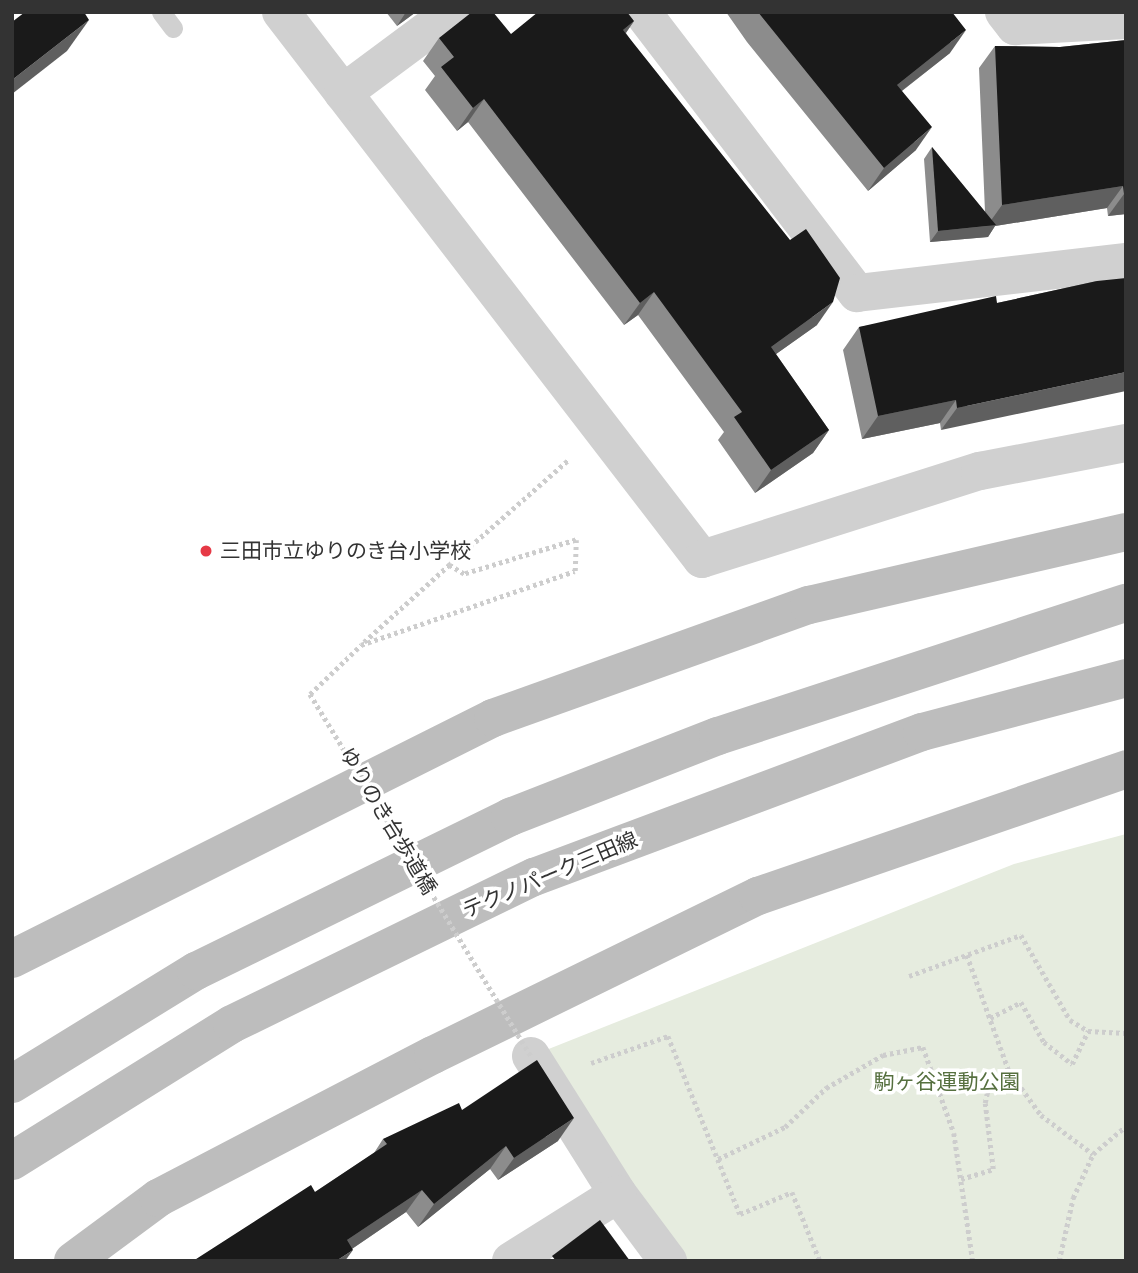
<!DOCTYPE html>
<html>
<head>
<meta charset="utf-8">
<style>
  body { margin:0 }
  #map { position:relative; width:1138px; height:1273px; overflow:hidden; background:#fff; font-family:Figtree,"Noto Sans JP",sans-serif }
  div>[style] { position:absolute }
  .green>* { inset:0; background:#e6ecdf }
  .path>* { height:4.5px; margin-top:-2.25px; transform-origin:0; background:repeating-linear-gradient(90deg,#cdcdcd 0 3.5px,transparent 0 7px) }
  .lane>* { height:19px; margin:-9.5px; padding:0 9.5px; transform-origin:9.5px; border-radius:9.5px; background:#d0d0d0 }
  .street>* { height:38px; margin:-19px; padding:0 19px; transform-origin:19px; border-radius:19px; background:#d0d0d0 }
  .secondary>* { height:38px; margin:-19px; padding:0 19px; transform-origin:19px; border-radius:19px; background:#bdbdbd }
  .path-bridge>* { height:4.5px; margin-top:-2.25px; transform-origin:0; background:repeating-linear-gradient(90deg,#cdcdcd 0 3.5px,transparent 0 7px) }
  .wall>* { inset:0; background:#8c8c8c }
  .shaded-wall>* { inset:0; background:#5f5f5f }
  .building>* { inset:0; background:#1a1a1a }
  .dots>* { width:19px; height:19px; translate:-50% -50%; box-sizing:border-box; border:4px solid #fff; border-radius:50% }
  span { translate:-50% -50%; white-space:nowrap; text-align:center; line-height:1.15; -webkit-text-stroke:7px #fff; paint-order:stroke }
  .poi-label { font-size:21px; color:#333 }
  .left { translate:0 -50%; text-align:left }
  .street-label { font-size:21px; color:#333 }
  .park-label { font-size:21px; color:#56703f }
  .frame { position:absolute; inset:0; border:14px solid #333; pointer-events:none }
</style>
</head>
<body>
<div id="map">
  <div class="green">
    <div style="clip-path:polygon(1126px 834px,1126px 1261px,668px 1261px,531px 1056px,1014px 864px)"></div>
  </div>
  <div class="path">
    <div style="left:364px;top:642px;width:115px;rotate:-42.2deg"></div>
    <div style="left:310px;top:694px;width:71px;rotate:-43.9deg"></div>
    <div style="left:361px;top:645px;width:226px;rotate:-19.1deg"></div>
    <div style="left:575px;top:571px;width:31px;rotate:-88deg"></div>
    <div style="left:576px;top:540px;width:117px;rotate:163.1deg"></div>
    <div style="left:464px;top:574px;width:17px;rotate:-149deg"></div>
    <div style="left:449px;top:565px;width:159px;rotate:-41.4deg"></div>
    <div style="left:967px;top:955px;width:123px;rotate:70.1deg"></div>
    <div style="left:1009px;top:1071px;width:54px;rotate:54deg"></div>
    <div style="left:1041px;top:1115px;width:65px;rotate:36.9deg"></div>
    <div style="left:909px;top:976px;width:119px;rotate:-20.1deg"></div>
    <div style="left:1021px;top:935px;width:98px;rotate:60deg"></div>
    <div style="left:1070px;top:1020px;width:21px;rotate:31deg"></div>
    <div style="left:1088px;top:1031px;width:38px;rotate:3deg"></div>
    <div style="left:990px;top:1018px;width:35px;rotate:-27deg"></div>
    <div style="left:1021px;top:1002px;width:46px;rotate:60.1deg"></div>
    <div style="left:1044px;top:1042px;width:36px;rotate:38deg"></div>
    <div style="left:1072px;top:1064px;width:37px;rotate:-64deg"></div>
    <div style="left:591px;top:1063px;width:82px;rotate:-19.3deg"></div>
    <div style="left:668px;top:1036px;width:192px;rotate:68deg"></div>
    <div style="left:740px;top:1214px;width:56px;rotate:-22.9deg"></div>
    <div style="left:792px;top:1192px;width:74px;rotate:67.9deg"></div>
    <div style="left:718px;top:1159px;width:74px;rotate:-25.5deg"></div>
    <div style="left:785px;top:1127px;width:57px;rotate:-43.6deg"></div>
    <div style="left:826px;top:1088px;width:66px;rotate:-30.1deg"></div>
    <div style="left:883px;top:1055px;width:41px;rotate:-11.3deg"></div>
    <div style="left:923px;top:1047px;width:91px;rotate:70.2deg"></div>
    <div style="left:954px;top:1133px;width:129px;rotate:81.6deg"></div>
    <div style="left:961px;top:1179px;width:34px;rotate:-17deg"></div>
    <div style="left:993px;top:1169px;width:66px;rotate:-96.9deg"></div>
    <div style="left:985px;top:1103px;width:19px;rotate:-78deg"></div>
    <div style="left:989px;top:1084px;width:24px;rotate:-33deg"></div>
    <div style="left:1059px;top:1261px;width:65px;rotate:-77.5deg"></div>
    <div style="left:1073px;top:1198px;width:48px;rotate:-65.6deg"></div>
    <div style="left:1093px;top:1154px;width:43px;rotate:-40.3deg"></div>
  </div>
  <div class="lane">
    <div style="left:161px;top:12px;width:20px;rotate:53deg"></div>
  </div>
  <div class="street">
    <div style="left:281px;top:12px;width:690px;rotate:52.42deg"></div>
    <div style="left:702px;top:559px;width:292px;rotate:-17.6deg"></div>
    <div style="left:980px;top:471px;width:149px;rotate:-10.9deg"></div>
    <div style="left:642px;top:12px;width:354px;rotate:52.6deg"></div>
    <div style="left:857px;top:293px;width:271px;rotate:-6.6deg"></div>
    <div style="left:1004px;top:12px;width:18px;rotate:52deg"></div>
    <div style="left:1015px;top:26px;width:111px;rotate:-3.1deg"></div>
    <div style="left:343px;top:93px;width:136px;rotate:-36.6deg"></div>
    <div style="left:531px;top:1056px;width:163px;rotate:57.8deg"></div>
    <div style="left:618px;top:1194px;width:84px;rotate:53.3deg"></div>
    <div style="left:511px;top:1261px;width:126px;rotate:-32.1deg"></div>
  </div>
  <div class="secondary">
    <div style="left:12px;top:959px;width:538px;rotate:-26.61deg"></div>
    <div style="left:493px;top:718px;width:336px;rotate:-19.7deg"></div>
    <div style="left:809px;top:605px;width:325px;rotate:-13deg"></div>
    <div style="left:12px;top:1084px;width:216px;rotate:-31.6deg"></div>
    <div style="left:196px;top:971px;width:350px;rotate:-26.1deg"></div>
    <div style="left:510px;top:817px;width:223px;rotate:-21.3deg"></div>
    <div style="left:718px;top:736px;width:429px;rotate:-18.1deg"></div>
    <div style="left:12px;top:1161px;width:259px;rotate:-31.9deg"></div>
    <div style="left:232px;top:1024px;width:336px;rotate:-26deg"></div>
    <div style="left:534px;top:877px;width:414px;rotate:-20.5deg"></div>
    <div style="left:922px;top:732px;width:211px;rotate:-14.8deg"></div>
    <div style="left:73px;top:1261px;width:106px;rotate:-36.5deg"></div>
    <div style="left:158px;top:1198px;width:310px;rotate:-27.5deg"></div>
    <div style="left:433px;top:1055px;width:362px;rotate:-26.1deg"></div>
    <div style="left:758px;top:896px;width:389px;rotate:-19deg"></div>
  </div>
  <div class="path-bridge">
    <div style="left:310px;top:694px;width:424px;rotate:58.6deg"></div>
  </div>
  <div class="wall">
    <div style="clip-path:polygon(386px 12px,416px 12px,397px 26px)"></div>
    <div style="clip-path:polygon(726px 12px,952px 12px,950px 53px,902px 91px,916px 150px,868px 191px,747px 42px)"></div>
    <div style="clip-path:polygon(634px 21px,626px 33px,817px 325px,776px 354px,829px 430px,813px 453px,755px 493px,718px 440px,724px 432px,638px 315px,624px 325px,468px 122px,457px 131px,425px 90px,435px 76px,423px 61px,439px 38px,511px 34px)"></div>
    <div style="clip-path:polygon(1126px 40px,1126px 214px,1108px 216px,1107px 208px,995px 226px,988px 237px,930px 242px,924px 159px,932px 147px,985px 212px,979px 68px,995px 46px,1060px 47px)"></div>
    <div style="clip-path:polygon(1097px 281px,941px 430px,940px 423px,862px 439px,843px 350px,859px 327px,997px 303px)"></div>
    <div style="clip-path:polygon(462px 1110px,558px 1141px,498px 1180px,490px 1169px,418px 1227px,406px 1212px,352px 1249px,315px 1192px,374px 1153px,383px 1139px)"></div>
  </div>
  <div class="shaded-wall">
    <div style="clip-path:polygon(406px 12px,416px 12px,397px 26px)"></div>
    <div style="clip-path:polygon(89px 20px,67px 51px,12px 94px,12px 80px)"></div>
    <div style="clip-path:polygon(634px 21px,618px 44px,623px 30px)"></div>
    <div style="clip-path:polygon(966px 30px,950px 53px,881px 107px,897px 85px)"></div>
    <div style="clip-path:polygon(484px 99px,468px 122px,457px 131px,473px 108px)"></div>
    <div style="clip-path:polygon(932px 127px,916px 150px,868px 191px,884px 168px)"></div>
    <div style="clip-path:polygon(1123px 186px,1107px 208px,995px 226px,988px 237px,930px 242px,938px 231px,987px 226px,1002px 205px)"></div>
    <div style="clip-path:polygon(1126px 193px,1126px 214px,1108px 216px,1124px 194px)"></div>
    <div style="clip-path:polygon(654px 292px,638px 315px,624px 325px,640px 303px)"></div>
    <div style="clip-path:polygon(833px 302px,817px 325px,755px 369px,771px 347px)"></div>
    <div style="clip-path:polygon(1126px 372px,1126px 391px,941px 430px,957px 408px)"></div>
    <div style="clip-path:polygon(956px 400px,940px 423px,862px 439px,878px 416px)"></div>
    <div style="clip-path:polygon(829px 430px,813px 453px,755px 493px,771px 470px)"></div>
    <div style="clip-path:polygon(574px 1118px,558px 1141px,498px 1180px,514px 1158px)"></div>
    <div style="clip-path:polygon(506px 1146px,490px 1169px,418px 1227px,434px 1204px)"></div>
    <div style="clip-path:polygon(422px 1190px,406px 1212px,334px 1261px,347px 1240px)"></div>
    <div style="clip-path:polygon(353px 1250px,345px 1261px,336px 1261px)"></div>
  </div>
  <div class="building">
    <div style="clip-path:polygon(25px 12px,84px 12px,89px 20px,12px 80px,12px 22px)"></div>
    <div style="clip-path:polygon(472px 12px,493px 12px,511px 34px,538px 12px,627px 12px,634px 21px,623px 30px,790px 240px,806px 229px,840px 278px,833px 302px,771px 347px,829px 430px,771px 470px,734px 417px,742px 412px,654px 292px,640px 303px,484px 99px,473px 108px,441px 67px,454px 57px,439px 38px)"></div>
    <div style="clip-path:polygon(758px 12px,952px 12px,966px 30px,897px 85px,932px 127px,884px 168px)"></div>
    <div style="clip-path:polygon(1126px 40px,1126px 193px,1124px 194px,1123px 186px,1002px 205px,995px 46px,1060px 47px)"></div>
    <div style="clip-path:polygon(932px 147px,996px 225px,938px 231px)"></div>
    <div style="clip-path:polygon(1126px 278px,1126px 372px,957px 408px,956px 400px,878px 416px,859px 327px,996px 296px,997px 303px,1097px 281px)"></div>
    <div style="clip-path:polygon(537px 1060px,574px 1118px,514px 1158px,506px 1146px,434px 1204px,422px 1190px,347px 1240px,353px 1250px,336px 1261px,193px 1261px,311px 1185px,315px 1192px,387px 1144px,383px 1139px,459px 1103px,462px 1110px)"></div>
    <div style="clip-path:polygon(600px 1220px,630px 1261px,556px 1261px,552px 1256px)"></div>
  </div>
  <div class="dots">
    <div style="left:206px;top:551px;background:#e63946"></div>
  </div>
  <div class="poi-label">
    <span class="left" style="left:220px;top:551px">三田市立ゆりのき台小学校</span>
  </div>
  <div class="street-label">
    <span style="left:388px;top:821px;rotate:59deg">ゆりのき台歩道橋</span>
    <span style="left:550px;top:875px;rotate:-23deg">テクノパーク三田線</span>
  </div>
  <div class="park-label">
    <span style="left:947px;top:1082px">駒ヶ谷運動公園</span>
  </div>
  <div class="frame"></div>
</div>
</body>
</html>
